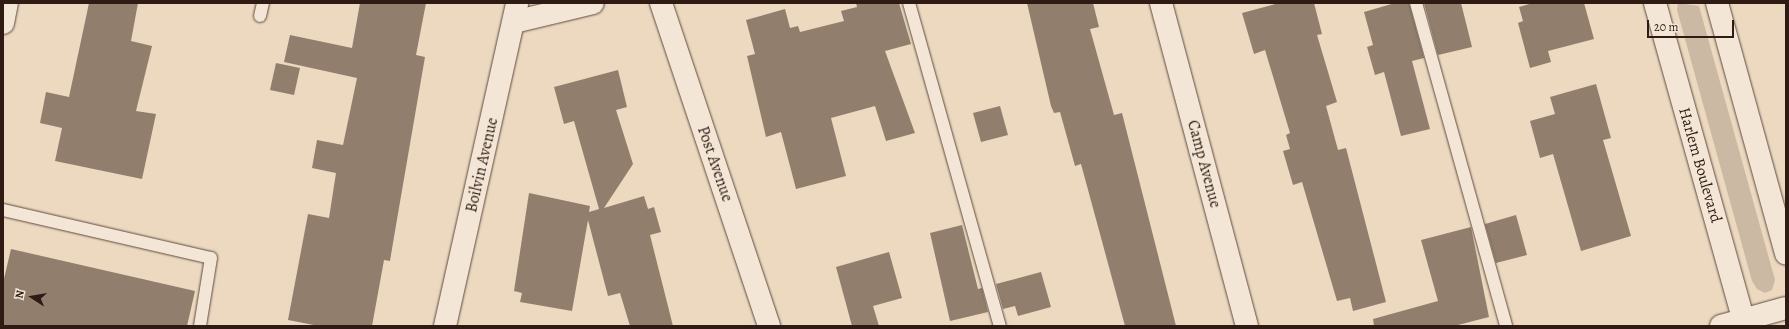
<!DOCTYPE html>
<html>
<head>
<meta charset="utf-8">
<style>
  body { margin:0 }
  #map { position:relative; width:1789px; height:329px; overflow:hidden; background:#ecd9c0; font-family:Alegreya,serif }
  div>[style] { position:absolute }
  .green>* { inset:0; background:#ccb9a3 }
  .building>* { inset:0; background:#917e6d }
  .roads { filter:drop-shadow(0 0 1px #5e4a3e) drop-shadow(0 0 1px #5e4a3e) }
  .service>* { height:12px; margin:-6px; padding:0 6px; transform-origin:6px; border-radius:6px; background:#f3e6d6 }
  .minor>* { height:22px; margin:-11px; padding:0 11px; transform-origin:11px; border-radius:11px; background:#f3e6d6 }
  .tertiary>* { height:22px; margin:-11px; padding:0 11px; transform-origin:11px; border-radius:11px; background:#f3e6d6 }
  span { translate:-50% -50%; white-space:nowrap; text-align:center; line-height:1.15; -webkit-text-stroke:3px #f3e6d6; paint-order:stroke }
  .street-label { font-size:16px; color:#2f1b13 }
  .frame { position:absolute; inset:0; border:4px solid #2f1b13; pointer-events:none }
  .north { position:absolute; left:12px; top:277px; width:40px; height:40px; -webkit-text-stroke:3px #f3e6d6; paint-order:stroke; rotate:282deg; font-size:11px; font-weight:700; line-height:16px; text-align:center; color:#2f1b13 }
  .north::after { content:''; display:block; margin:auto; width:14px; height:18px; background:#2f1b13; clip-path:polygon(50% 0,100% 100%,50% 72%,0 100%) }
  .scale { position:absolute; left:1647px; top:20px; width:87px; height:18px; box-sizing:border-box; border:2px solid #2f1b13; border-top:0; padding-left:5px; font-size:12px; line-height:14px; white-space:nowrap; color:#2f1b13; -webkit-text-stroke:3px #f3e6d6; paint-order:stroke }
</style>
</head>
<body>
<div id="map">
  <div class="green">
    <div style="clip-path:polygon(1678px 3px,1699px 6px,1775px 280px,1772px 290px,1765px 293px,1757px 289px,1752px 281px,1677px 10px)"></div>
  </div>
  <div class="building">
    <div style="clip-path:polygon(89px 3px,138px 3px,131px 41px,152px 46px,136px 111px,156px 114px,142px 179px,55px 161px,62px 128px,40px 123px,46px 92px,69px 97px)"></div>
    <div style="clip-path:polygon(360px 3px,426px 3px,416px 55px,425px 57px,395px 231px,390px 261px,384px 260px,372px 326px,319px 326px,288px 320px,308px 214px,329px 218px,336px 173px,312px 168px,317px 140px,343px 145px,357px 78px,284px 62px,290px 35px,352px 48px)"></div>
    <div style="clip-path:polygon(856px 3px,899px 3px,911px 44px,885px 51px,915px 133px,886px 141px,875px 106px,831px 118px,846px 176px,796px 189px,781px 132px,766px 137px,747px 56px,755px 54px,746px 20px,785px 9px,790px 28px,798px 26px,800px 32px,844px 21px,841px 11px,857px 7px)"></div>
    <div style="clip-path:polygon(1027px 3px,1093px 3px,1099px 27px,1090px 29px,1114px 115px,1122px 113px,1176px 326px,1125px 326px,1081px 164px,1075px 166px,1060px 112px,1054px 113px,1051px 106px)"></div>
    <div style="clip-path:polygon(1279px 3px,1314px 3px,1322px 34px,1317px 35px,1337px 102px,1326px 106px,1338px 150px,1346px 148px,1386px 302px,1353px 311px,1350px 298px,1337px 301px,1302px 182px,1293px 185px,1283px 151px,1290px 149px,1286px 135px,1290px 133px,1265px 50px,1254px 54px,1242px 13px)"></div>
    <div style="clip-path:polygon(1395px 3px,1409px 3px,1424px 58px,1412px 61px,1430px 129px,1401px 136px,1384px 72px,1375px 75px,1367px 47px,1373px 45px,1364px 12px)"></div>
    <div style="clip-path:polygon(1424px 3px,1461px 3px,1472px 47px,1438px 55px)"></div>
    <div style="clip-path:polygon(1533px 3px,1584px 3px,1594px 39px,1548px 51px,1551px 62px,1530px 68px,1518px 23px,1523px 21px,1519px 7px)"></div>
    <div style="clip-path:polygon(276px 63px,300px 68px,294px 95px,270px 90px)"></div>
    <div style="clip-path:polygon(618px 70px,627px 107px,616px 110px,633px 164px,604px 208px,644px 196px,648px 209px,654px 207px,661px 232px,650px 235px,673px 326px,630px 326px,620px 293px,608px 296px,588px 220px,572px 311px,520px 302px,522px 293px,514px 291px,529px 193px,590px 206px,589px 212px,599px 209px,574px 121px,564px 124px,554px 87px)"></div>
    <div style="clip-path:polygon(1596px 84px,1611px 138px,1603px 140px,1631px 236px,1581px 251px,1553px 154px,1540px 158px,1530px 121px,1555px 114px,1550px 97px)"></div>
    <div style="clip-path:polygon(1000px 106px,1008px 135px,981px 142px,973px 113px)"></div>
    <div style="clip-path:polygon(1516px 215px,1527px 255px,1496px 263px,1485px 224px)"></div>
    <div style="clip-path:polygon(962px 225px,978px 289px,982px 288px,988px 312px,950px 321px,930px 233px)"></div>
    <div style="clip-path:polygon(1471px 227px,1489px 317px,1454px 326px,1374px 326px,1373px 319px,1438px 301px,1421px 240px)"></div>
    <div style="clip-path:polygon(11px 249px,195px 291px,187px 326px,3px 326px,3px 283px)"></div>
    <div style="clip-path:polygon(889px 252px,902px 298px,873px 306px,879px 326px,852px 326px,836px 267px)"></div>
    <div style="clip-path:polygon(1041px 272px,1051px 307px,1018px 316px,1015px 306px,1003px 309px,996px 284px)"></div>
  </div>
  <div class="roads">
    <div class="service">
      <div style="left:909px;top:3px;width:336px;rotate:74.3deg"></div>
      <div style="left:1416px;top:3px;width:335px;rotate:74.4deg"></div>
      <div style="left:260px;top:16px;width:13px;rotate:-77deg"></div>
      <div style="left:3px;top:210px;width:213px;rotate:13deg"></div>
      <div style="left:211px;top:258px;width:69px;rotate:99.2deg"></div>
    </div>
    <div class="minor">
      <div style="left:661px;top:3px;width:341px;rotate:71.5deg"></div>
      <div style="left:1161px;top:3px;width:334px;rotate:75.1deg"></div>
      <div style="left:514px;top:22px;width:81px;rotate:-13.5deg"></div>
      <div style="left:3px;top:23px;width:20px;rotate:-79deg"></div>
      <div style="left:445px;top:326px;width:331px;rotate:-77.4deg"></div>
      <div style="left:1721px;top:326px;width:67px;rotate:-15.5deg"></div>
    </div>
    <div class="tertiary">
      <div style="left:1655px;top:3px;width:335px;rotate:74.4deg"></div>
      <div style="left:1717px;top:3px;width:260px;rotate:74.6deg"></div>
    </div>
  </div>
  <div class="street-label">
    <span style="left:715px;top:164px;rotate:71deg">Post Avenue</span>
    <span style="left:1204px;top:164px;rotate:75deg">Camp Avenue</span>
    <span style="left:482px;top:165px;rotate:-77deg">Boilvin Avenue</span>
    <span style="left:1700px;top:165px;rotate:74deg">Harlem Boulevard</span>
  </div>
  <div class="frame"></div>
  <div class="north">N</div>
  <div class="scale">20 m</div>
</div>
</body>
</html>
